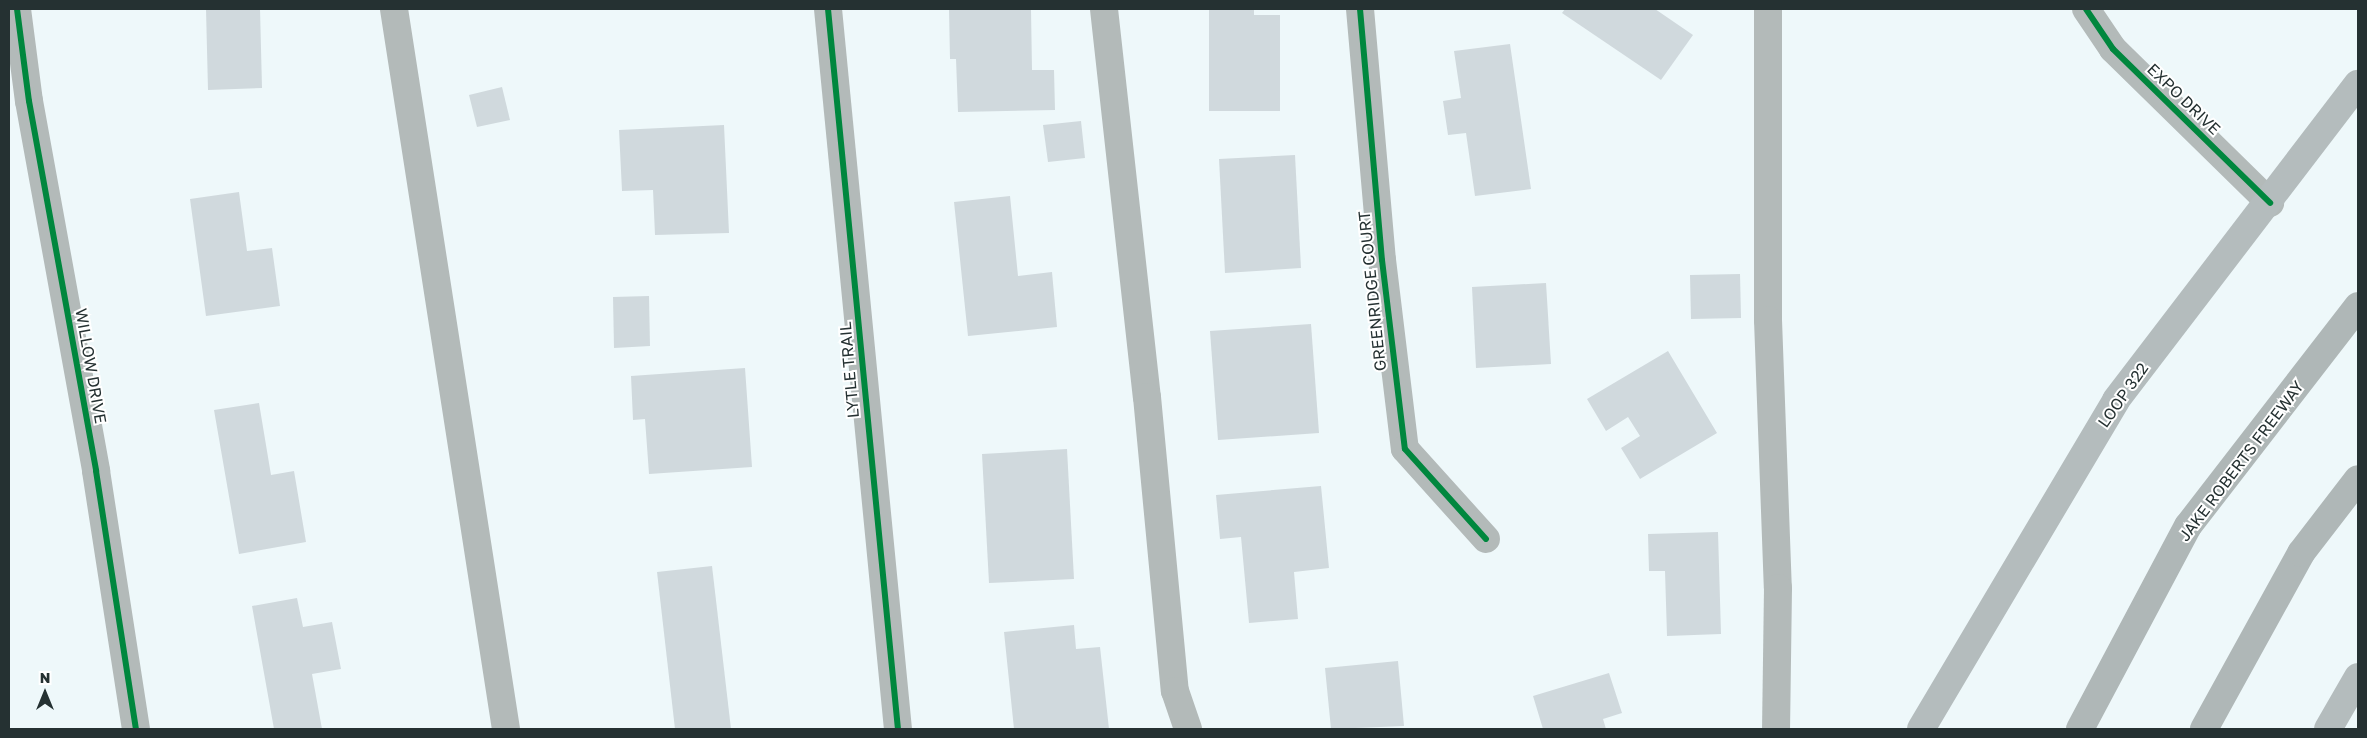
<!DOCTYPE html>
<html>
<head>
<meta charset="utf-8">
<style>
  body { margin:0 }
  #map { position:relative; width:2367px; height:738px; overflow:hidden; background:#eef8fa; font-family:"Golos Text",sans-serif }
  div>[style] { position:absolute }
  .building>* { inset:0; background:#d0d9dd }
  .minor>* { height:28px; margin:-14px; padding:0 14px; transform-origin:14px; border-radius:14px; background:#b3bab9 }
  .major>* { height:28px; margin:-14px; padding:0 14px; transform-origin:14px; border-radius:14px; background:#b4bcbd }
  .highway>* { height:28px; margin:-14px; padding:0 14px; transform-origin:14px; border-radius:14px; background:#afb7b7 }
  .cycleway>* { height:6px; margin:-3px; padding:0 3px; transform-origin:3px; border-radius:3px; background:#00873e }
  span { translate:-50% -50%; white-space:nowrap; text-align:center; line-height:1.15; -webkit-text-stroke:4px #fff; paint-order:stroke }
  .street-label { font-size:16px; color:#253132 }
  .frame { position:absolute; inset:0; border:10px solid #253132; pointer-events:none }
  .north { position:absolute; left:20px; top:668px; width:50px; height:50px; -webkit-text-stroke:4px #fff; paint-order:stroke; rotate:0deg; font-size:14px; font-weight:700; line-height:20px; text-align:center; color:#253132 }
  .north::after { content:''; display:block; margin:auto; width:18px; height:22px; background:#253132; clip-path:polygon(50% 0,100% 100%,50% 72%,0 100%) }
</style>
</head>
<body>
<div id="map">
  <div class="building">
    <div style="clip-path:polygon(206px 9px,260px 9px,262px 88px,208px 90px)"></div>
    <div style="clip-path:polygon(949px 9px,1031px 9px,1032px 70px,1054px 70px,1055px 110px,958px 112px,956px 59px,950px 59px)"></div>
    <div style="clip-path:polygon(1209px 9px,1254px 9px,1254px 15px,1280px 15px,1280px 111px,1209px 111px)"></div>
    <div style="clip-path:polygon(1565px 9px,1655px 9px,1693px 35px,1661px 80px,1562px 13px)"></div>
    <div style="clip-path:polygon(1510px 44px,1531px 189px,1475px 196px,1466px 133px,1448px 135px,1443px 101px,1461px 98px,1454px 51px)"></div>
    <div style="clip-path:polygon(502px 87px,510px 120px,477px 127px,469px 95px)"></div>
    <div style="clip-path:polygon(1081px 121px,1085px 158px,1048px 162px,1043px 125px)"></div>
    <div style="clip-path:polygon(724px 125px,729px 233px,655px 235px,653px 190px,622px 191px,619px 130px)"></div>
    <div style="clip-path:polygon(1295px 155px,1301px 268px,1225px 273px,1219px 159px)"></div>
    <div style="clip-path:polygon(239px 192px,247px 251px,272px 248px,280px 306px,206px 316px,190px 199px)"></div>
    <div style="clip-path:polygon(1010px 196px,1018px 276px,1052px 272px,1057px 327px,968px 336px,954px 202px)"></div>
    <div style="clip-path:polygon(1740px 274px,1741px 318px,1691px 319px,1690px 275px)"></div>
    <div style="clip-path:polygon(1546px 283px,1551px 364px,1476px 368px,1472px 287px)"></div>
    <div style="clip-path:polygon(649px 296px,650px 346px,614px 348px,613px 297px)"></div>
    <div style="clip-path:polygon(1311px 324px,1319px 433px,1218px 440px,1210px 331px)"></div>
    <div style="clip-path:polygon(1668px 351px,1717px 433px,1640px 479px,1621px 448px,1640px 436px,1628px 417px,1606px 431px,1587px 399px)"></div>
    <div style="clip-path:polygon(745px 368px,752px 467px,649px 474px,645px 419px,633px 420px,631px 376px)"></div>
    <div style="clip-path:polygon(259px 403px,271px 475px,294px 471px,306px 542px,239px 554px,214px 410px)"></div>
    <div style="clip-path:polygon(1067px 449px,1074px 579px,989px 583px,982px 454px)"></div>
    <div style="clip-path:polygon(1321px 486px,1329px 568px,1294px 572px,1298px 619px,1249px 623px,1241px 537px,1220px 539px,1216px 495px)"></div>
    <div style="clip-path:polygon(1718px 532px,1721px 634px,1667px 636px,1665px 571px,1649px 571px,1648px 534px)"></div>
    <div style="clip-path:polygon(712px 566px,731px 729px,675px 729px,657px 572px)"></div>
    <div style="clip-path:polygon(297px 598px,303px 627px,332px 622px,341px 669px,312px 674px,322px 729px,274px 729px,252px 606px)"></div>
    <div style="clip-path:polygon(1074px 625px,1076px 649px,1100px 647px,1109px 729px,1014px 729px,1004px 632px)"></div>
    <div style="clip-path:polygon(1398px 661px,1404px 726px,1331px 729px,1325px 668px)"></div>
    <div style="clip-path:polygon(1609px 673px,1622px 713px,1603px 719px,1606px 729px,1543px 729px,1533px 696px)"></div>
  </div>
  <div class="minor">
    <div style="left:17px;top:9px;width:93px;rotate:82.6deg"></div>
    <div style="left:29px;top:101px;width:376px;rotate:79.7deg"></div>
    <div style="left:96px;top:471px;width:261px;rotate:81.2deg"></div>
    <div style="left:394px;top:9px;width:729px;rotate:81.16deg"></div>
    <div style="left:828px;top:9px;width:723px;rotate:84.45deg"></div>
    <div style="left:1104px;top:9px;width:390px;rotate:83.7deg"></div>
    <div style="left:1147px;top:397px;width:295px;rotate:84.6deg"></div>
    <div style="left:1175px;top:691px;width:40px;rotate:71.1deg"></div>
    <div style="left:1360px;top:9px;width:252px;rotate:85deg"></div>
    <div style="left:1382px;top:260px;width:190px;rotate:83.1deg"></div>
    <div style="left:1405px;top:449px;width:121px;rotate:48deg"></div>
    <div style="left:1768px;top:9px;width:311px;rotate:90deg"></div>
    <div style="left:1768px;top:320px;width:268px;rotate:87.9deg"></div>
    <div style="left:1778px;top:588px;width:141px;rotate:90.8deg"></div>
    <div style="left:2086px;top:9px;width:48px;rotate:56deg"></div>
    <div style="left:2113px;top:49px;width:220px;rotate:44.4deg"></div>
  </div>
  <div class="major">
    <div style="left:1921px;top:729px;width:382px;rotate:-59.3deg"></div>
    <div style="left:2116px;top:400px;width:398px;rotate:-52.6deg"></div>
    <div style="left:2328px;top:729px;width:60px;rotate:-60deg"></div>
  </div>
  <div class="highway">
    <div style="left:2080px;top:729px;width:230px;rotate:-62deg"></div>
    <div style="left:2188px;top:526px;width:278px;rotate:-52.3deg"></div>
    <div style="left:2204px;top:729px;width:201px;rotate:-61.1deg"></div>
    <div style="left:2301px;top:553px;width:93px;rotate:-52.4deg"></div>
  </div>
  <div class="cycleway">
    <div style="left:17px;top:9px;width:93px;rotate:82.6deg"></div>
    <div style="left:29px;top:101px;width:376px;rotate:79.7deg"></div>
    <div style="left:96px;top:471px;width:261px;rotate:81.2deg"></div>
    <div style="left:828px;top:9px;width:723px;rotate:84.45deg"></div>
    <div style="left:1360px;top:9px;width:252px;rotate:85deg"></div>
    <div style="left:1382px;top:260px;width:190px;rotate:83.1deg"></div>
    <div style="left:1405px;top:449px;width:121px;rotate:48deg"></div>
    <div style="left:2086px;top:9px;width:48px;rotate:56deg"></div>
    <div style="left:2113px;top:49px;width:220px;rotate:44.4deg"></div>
  </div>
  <div class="street-label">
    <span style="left:2184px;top:99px;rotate:44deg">EXPO DRIVE</span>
    <span style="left:1372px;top:291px;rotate:-96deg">GREENRIDGE COURT</span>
    <span style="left:91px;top:366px;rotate:80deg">WILLOW DRIVE</span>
    <span style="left:849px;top:370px;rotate:-95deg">LYTLE TRAIL</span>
    <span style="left:2123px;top:395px;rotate:-55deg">LOOP 322</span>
    <span style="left:2241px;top:461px;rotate:-53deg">JAKE ROBERTS FREEWAY</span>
  </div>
  <div class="frame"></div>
  <div class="north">N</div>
</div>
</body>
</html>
